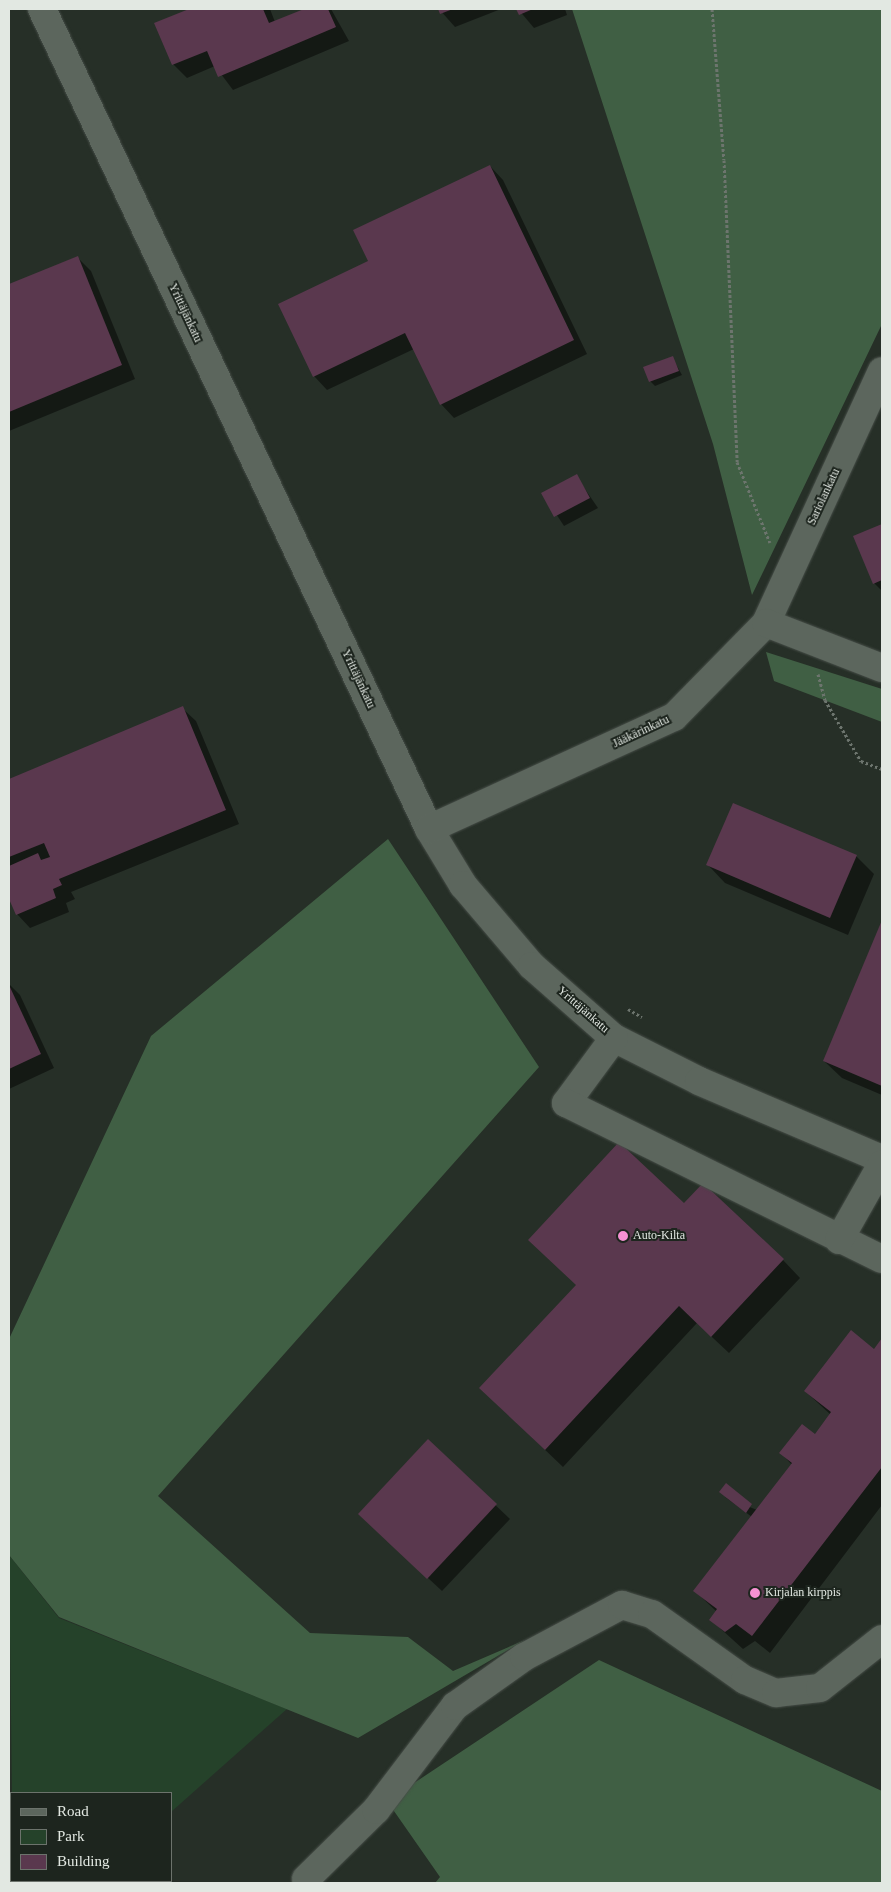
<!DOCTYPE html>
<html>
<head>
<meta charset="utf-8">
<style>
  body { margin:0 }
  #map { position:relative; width:891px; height:1892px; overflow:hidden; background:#262f27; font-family:Georgia,serif }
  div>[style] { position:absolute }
  .green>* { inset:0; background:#25422a }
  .forest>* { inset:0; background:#405f44 }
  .shadow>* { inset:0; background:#0007 }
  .building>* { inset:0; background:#5a384e }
  .path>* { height:3px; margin-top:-1.5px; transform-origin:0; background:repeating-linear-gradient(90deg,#6d756e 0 2.5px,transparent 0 5px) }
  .roads { filter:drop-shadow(0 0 1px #464d47) drop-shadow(0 0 1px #464d47) }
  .minor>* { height:28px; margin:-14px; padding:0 14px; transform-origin:14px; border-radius:14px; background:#5c665d }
  .dots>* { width:14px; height:14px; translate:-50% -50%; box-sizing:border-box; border:2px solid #1d251e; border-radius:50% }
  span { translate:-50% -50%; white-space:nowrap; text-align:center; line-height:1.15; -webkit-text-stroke:4px #1d251e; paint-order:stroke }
  .street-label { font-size:12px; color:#e2e8e2 }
  .poi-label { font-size:12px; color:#e2e8e2 }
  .left { translate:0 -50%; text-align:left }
  .frame { position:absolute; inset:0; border:10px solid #e2e8e2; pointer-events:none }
  .legend { position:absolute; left:10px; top:1792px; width:162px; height:90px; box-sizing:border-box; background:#1d251e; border:1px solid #6c736c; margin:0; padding:6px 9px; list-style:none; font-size:15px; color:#e2e8e2 }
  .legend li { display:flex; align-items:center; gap:10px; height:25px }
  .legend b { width:25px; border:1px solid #6c736c }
</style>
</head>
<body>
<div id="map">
  <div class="green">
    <div style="clip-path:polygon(9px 1555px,59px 1618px,287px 1709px,171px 1812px,171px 1793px,12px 1793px)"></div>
  </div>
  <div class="forest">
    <div style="clip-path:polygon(572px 9px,882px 9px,882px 324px,752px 595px,713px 444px)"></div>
    <div style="clip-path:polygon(766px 652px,882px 689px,882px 722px,774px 681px)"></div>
    <div style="clip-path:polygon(388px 839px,539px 1067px,158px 1496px,310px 1633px,408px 1637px,453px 1671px,525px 1640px,358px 1738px,59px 1617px,9px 1555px,9px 1339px,151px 1036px)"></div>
    <div style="clip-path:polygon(599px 1660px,882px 1791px,882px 1883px,435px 1883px,440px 1877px,387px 1801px)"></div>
  </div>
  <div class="shadow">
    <div style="clip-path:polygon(192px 9px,270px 9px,275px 22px,307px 9px,331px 9px,349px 41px,233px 90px,215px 66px,187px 78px,173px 64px,156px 24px)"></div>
    <div style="clip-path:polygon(439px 9px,501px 9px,455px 27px)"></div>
    <div style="clip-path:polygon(518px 9px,565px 9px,567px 15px,534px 28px)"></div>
    <div style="clip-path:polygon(490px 166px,503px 180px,587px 354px,454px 418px,441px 404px,414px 349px,327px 390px,314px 376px,369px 261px)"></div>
    <div style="clip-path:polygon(77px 257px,91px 271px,135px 379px,9px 431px,9px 285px)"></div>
    <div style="clip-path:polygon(672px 357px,682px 375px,655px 386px,650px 381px)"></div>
    <div style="clip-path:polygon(576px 476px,598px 508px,564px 526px,543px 494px)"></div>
    <div style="clip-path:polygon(882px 526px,882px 591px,874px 583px,855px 536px)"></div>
    <div style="clip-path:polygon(182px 708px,196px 721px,239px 824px,71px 892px,75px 899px,66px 903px,69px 912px,30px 928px,17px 914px,9px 895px,9px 781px)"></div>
    <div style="clip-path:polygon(856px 856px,874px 874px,848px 935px,725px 883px,708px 865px)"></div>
    <div style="clip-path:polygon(882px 923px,882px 1095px,842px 1078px,824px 1061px)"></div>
    <div style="clip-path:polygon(9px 984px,20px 995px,54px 1068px,9px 1089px)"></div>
    <div style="clip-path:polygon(684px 1204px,783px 1260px,800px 1278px,729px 1353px,697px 1323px,563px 1467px,499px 1406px,577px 1286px)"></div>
    <div style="clip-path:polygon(882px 1340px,882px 1505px,770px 1653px,755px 1641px,743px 1649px,711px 1620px,717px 1612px,695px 1591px,752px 1517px,725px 1497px,757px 1510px,792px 1465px,781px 1453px,815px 1435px,831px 1415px,805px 1391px,875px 1350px)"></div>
    <div style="clip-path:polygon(428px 1441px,510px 1519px,442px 1591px,373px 1527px)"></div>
  </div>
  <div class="building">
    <div style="clip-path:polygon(189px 9px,263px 9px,269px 23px,304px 9px,328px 9px,336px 27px,218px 77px,207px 51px,172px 65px,154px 23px)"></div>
    <div style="clip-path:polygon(438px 9px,453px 9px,440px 14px)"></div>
    <div style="clip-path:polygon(516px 9px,533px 9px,519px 15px)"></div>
    <div style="clip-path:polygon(490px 165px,574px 340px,440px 405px,405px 333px,313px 377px,278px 304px,368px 261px,353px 230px)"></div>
    <div style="clip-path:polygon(78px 256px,122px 365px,9px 412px,9px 284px)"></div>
    <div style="clip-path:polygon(673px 356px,679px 371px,649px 382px,643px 367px)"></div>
    <div style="clip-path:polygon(577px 474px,590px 498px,554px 517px,541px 493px)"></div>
    <div style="clip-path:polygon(882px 524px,882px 580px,873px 584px,853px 536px)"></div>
    <div style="clip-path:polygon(183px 706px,226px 810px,59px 879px,62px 885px,53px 889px,56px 898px,16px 915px,9px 899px,9px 866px,38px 853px,41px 860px,50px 857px,44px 843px,9px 857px,9px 779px)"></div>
    <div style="clip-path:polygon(733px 803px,857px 855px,830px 918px,706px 865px)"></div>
    <div style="clip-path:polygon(882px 920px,882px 1086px,823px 1061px)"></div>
    <div style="clip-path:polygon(9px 985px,41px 1054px,9px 1069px)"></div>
    <div style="clip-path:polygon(619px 1142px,684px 1203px,703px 1183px,784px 1259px,711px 1337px,679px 1306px,545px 1450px,479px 1388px,576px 1285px,528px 1240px)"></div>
    <div style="clip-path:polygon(851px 1330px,874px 1349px,882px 1338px,882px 1467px,752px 1636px,736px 1624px,725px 1632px,709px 1620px,717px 1609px,693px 1591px,792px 1463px,779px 1453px,802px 1424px,815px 1434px,831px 1412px,804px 1391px)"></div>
    <div style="clip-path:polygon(428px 1439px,497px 1504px,427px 1579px,358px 1514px)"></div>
    <div style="clip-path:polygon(726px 1483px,752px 1504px,746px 1513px,719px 1492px)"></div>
  </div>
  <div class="path">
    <div style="left:712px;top:9px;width:151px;rotate:85.5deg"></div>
    <div style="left:724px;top:160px;width:302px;rotate:87.5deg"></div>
    <div style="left:737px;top:462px;width:87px;rotate:67.8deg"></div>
    <div style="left:818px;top:674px;width:27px;rotate:75deg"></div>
    <div style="left:825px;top:700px;width:71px;rotate:59.5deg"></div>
    <div style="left:861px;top:761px;width:22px;rotate:21deg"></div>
    <div style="left:628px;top:1009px;width:16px;rotate:30deg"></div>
  </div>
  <div class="roads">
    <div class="minor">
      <div style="left:42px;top:9px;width:907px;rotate:64.73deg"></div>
      <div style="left:429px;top:829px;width:66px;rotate:58.7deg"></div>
      <div style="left:463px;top:885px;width:106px;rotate:49.6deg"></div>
      <div style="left:532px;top:966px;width:109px;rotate:41.3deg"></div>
      <div style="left:614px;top:1038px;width:95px;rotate:26.8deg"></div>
      <div style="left:699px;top:1081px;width:199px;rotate:23.1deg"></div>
      <div style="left:766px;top:623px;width:277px;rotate:-65.3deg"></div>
      <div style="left:429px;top:829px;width:269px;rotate:-24.6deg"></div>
      <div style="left:674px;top:717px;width:132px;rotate:-45.6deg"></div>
      <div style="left:766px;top:623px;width:124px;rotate:21.2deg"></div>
      <div style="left:614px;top:1038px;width:81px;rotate:126.4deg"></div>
      <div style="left:566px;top:1103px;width:352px;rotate:26.3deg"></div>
      <div style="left:839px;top:1240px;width:87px;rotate:-60.5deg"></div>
      <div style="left:306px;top:1879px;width:98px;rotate:-44.6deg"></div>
      <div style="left:376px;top:1810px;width:131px;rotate:-52.8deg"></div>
      <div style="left:455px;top:1706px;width:85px;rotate:-35.4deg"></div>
      <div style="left:524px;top:1657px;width:111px;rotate:-28deg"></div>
      <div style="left:622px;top:1605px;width:31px;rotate:17deg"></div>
      <div style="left:652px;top:1614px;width:114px;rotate:35.4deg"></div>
      <div style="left:745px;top:1680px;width:34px;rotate:23deg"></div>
      <div style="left:776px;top:1693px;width:44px;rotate:-6.5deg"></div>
      <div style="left:820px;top:1688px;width:79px;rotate:-38.3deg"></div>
    </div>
  </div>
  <div class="dots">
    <div style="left:623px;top:1236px;background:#f591d2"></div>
    <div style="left:755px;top:1593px;background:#f591d2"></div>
  </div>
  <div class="street-label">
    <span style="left:185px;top:313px;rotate:65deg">Yrittäjänkatu</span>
    <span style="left:824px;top:497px;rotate:-65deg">Sariolankatu</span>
    <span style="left:358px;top:679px;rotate:65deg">Yrittäjänkatu</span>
    <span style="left:641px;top:732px;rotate:-25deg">Jääkärinkatu</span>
    <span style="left:583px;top:1010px;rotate:41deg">Yrittäjänkatu</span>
  </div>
  <div class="poi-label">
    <span class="left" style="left:633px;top:1236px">Auto-Kilta</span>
    <span class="left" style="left:765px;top:1593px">Kirjalan kirppis</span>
  </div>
  <div class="frame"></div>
  <ul class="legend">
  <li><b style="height:6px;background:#5c665d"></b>Road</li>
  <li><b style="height:14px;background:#25422a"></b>Park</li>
  <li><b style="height:14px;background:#5a384e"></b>Building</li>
  </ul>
</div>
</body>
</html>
